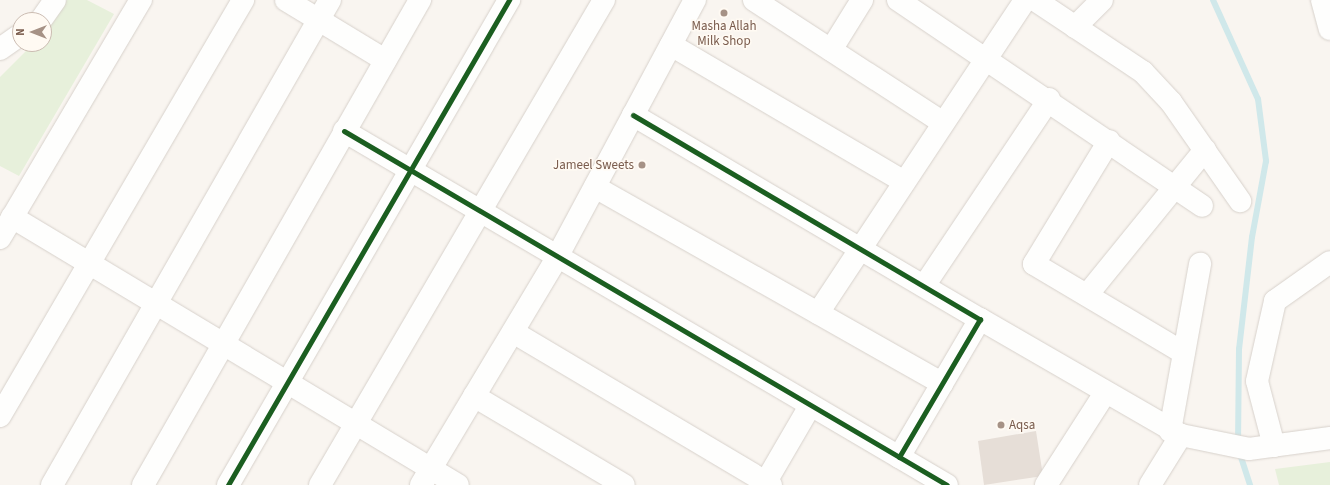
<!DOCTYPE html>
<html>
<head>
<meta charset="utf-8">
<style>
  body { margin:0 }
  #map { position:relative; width:1330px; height:485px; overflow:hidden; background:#f9f5f0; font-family:"Source Sans 3",sans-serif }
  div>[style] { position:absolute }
  .green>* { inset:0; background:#e7f0db }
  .stream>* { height:6px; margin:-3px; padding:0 3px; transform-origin:3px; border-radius:3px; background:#d0e8ea }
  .building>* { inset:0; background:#e6ded7 }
  .roads { filter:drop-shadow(0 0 1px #d7d1cb) drop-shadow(0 0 1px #d7d1cb) }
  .minor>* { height:22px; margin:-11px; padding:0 11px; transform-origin:11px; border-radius:11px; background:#fefefd }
  .tertiary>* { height:22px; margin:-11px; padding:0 11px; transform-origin:11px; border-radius:11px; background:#fefefd }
  .cycleway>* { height:5px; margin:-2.5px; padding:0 2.5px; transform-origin:2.5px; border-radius:2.5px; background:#1b5e20 }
  .dots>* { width:11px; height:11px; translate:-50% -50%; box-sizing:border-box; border:2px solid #fffaf3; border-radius:50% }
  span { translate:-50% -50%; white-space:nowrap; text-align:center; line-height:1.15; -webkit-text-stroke:3px #fffaf3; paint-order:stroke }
  .poi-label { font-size:13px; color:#7a5c4d }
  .right { translate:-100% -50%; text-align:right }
  .left { translate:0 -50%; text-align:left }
  .north { position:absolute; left:12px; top:12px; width:40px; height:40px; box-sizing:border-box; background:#fffaf3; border:1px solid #cabbb1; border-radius:50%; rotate:270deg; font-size:11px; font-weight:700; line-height:16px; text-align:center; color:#7a5c4d }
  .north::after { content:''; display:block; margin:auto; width:14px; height:18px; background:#a69286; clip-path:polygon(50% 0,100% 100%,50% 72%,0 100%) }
</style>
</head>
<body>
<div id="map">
  <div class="green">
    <div style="clip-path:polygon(67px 0,87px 0,114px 14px,19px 176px,0 166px,0 77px,33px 44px,44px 44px,44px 31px)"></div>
    <div style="clip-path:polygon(1330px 462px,1330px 485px,1279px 485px,1275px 469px)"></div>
  </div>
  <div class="stream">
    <div style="left:1213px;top:0;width:109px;rotate:65.6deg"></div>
    <div style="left:1258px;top:99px;width:63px;rotate:82.6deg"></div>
    <div style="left:1266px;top:161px;width:77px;rotate:100.4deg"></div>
    <div style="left:1252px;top:237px;width:113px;rotate:96.6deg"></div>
    <div style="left:1239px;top:349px;width:93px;rotate:90.6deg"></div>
    <div style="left:1239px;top:451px;width:36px;rotate:72deg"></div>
  </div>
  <div class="building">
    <div style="clip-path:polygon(1036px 431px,1043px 476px,984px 485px,978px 441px)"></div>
  </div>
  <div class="roads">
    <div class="minor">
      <div style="left:286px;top:0;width:116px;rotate:31.2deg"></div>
      <div style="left:754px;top:0;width:224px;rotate:33deg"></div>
      <div style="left:898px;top:0;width:367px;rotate:34.1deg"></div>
      <div style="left:1035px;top:0;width:130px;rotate:33.7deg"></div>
      <div style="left:1143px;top:72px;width:41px;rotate:47deg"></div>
      <div style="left:1171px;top:102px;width:121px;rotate:55.1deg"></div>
      <div style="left:1322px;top:0;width:30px;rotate:75deg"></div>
      <div style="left:41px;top:20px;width:24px;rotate:-55deg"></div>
      <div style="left:1075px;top:27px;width:38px;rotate:-45deg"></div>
      <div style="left:671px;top:45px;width:269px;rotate:30.4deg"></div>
      <div style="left:0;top:49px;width:24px;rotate:-35deg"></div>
      <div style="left:831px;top:50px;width:59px;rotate:-58.2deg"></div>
      <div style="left:633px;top:115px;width:403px;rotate:30.5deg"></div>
      <div style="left:980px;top:319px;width:160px;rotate:120.4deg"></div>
      <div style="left:344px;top:131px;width:699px;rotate:30.42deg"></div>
      <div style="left:1109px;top:141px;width:144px;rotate:121.4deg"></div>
      <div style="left:1034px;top:264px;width:174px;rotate:30.7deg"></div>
      <div style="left:595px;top:187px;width:399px;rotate:29.5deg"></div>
      <div style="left:12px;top:217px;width:520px;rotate:31deg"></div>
      <div style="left:924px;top:286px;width:225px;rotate:-56.2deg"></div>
      <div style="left:1087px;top:295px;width:187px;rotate:-50.9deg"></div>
      <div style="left:818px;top:313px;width:375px;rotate:-56.5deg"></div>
      <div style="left:980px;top:319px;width:232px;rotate:30deg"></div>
      <div style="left:1181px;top:435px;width:69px;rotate:11.6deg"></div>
      <div style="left:1249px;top:449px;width:82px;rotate:-7.7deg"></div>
      <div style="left:513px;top:332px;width:300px;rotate:30.7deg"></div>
      <div style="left:474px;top:396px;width:174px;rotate:30.7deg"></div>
      <div style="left:0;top:416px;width:482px;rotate:-59.7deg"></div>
      <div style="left:1170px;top:431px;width:170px;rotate:-79.8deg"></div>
      <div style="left:1274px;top:446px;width:67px;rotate:-104.7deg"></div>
      <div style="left:1257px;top:381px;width:82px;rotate:-77.3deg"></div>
      <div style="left:1275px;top:301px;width:67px;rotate:-35.3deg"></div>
      <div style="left:52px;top:485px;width:559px;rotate:-60.18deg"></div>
      <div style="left:143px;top:485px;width:559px;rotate:-60.27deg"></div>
      <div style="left:228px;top:485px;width:561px;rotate:-59.91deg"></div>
      <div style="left:320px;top:485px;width:562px;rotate:-59.65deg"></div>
      <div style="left:421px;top:485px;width:263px;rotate:-59.1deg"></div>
      <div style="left:556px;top:259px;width:294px;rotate:-61.8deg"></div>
      <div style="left:764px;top:485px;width:91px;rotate:-59.8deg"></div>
      <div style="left:1046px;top:485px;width:109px;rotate:-57.3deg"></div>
      <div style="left:1150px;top:485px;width:59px;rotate:-58.2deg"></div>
    </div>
    <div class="tertiary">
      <div style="left:0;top:238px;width:277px;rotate:-59.4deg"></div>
    </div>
  </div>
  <div class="cycleway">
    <div style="left:633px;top:115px;width:403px;rotate:30.5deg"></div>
    <div style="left:980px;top:319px;width:160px;rotate:120.4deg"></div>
    <div style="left:344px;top:131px;width:699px;rotate:30.42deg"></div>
    <div style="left:228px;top:485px;width:561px;rotate:-59.91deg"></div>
  </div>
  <div class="dots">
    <div style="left:724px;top:13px;background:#a69286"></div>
    <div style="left:642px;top:165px;background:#a69286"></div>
    <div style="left:1001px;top:425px;background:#a69286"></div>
  </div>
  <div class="poi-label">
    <span style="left:724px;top:34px">Masha Allah<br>Milk Shop</span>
    <span class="right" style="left:634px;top:165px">Jameel Sweets</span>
    <span class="left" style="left:1009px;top:425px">Aqsa</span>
  </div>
  <div class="north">N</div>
</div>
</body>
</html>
